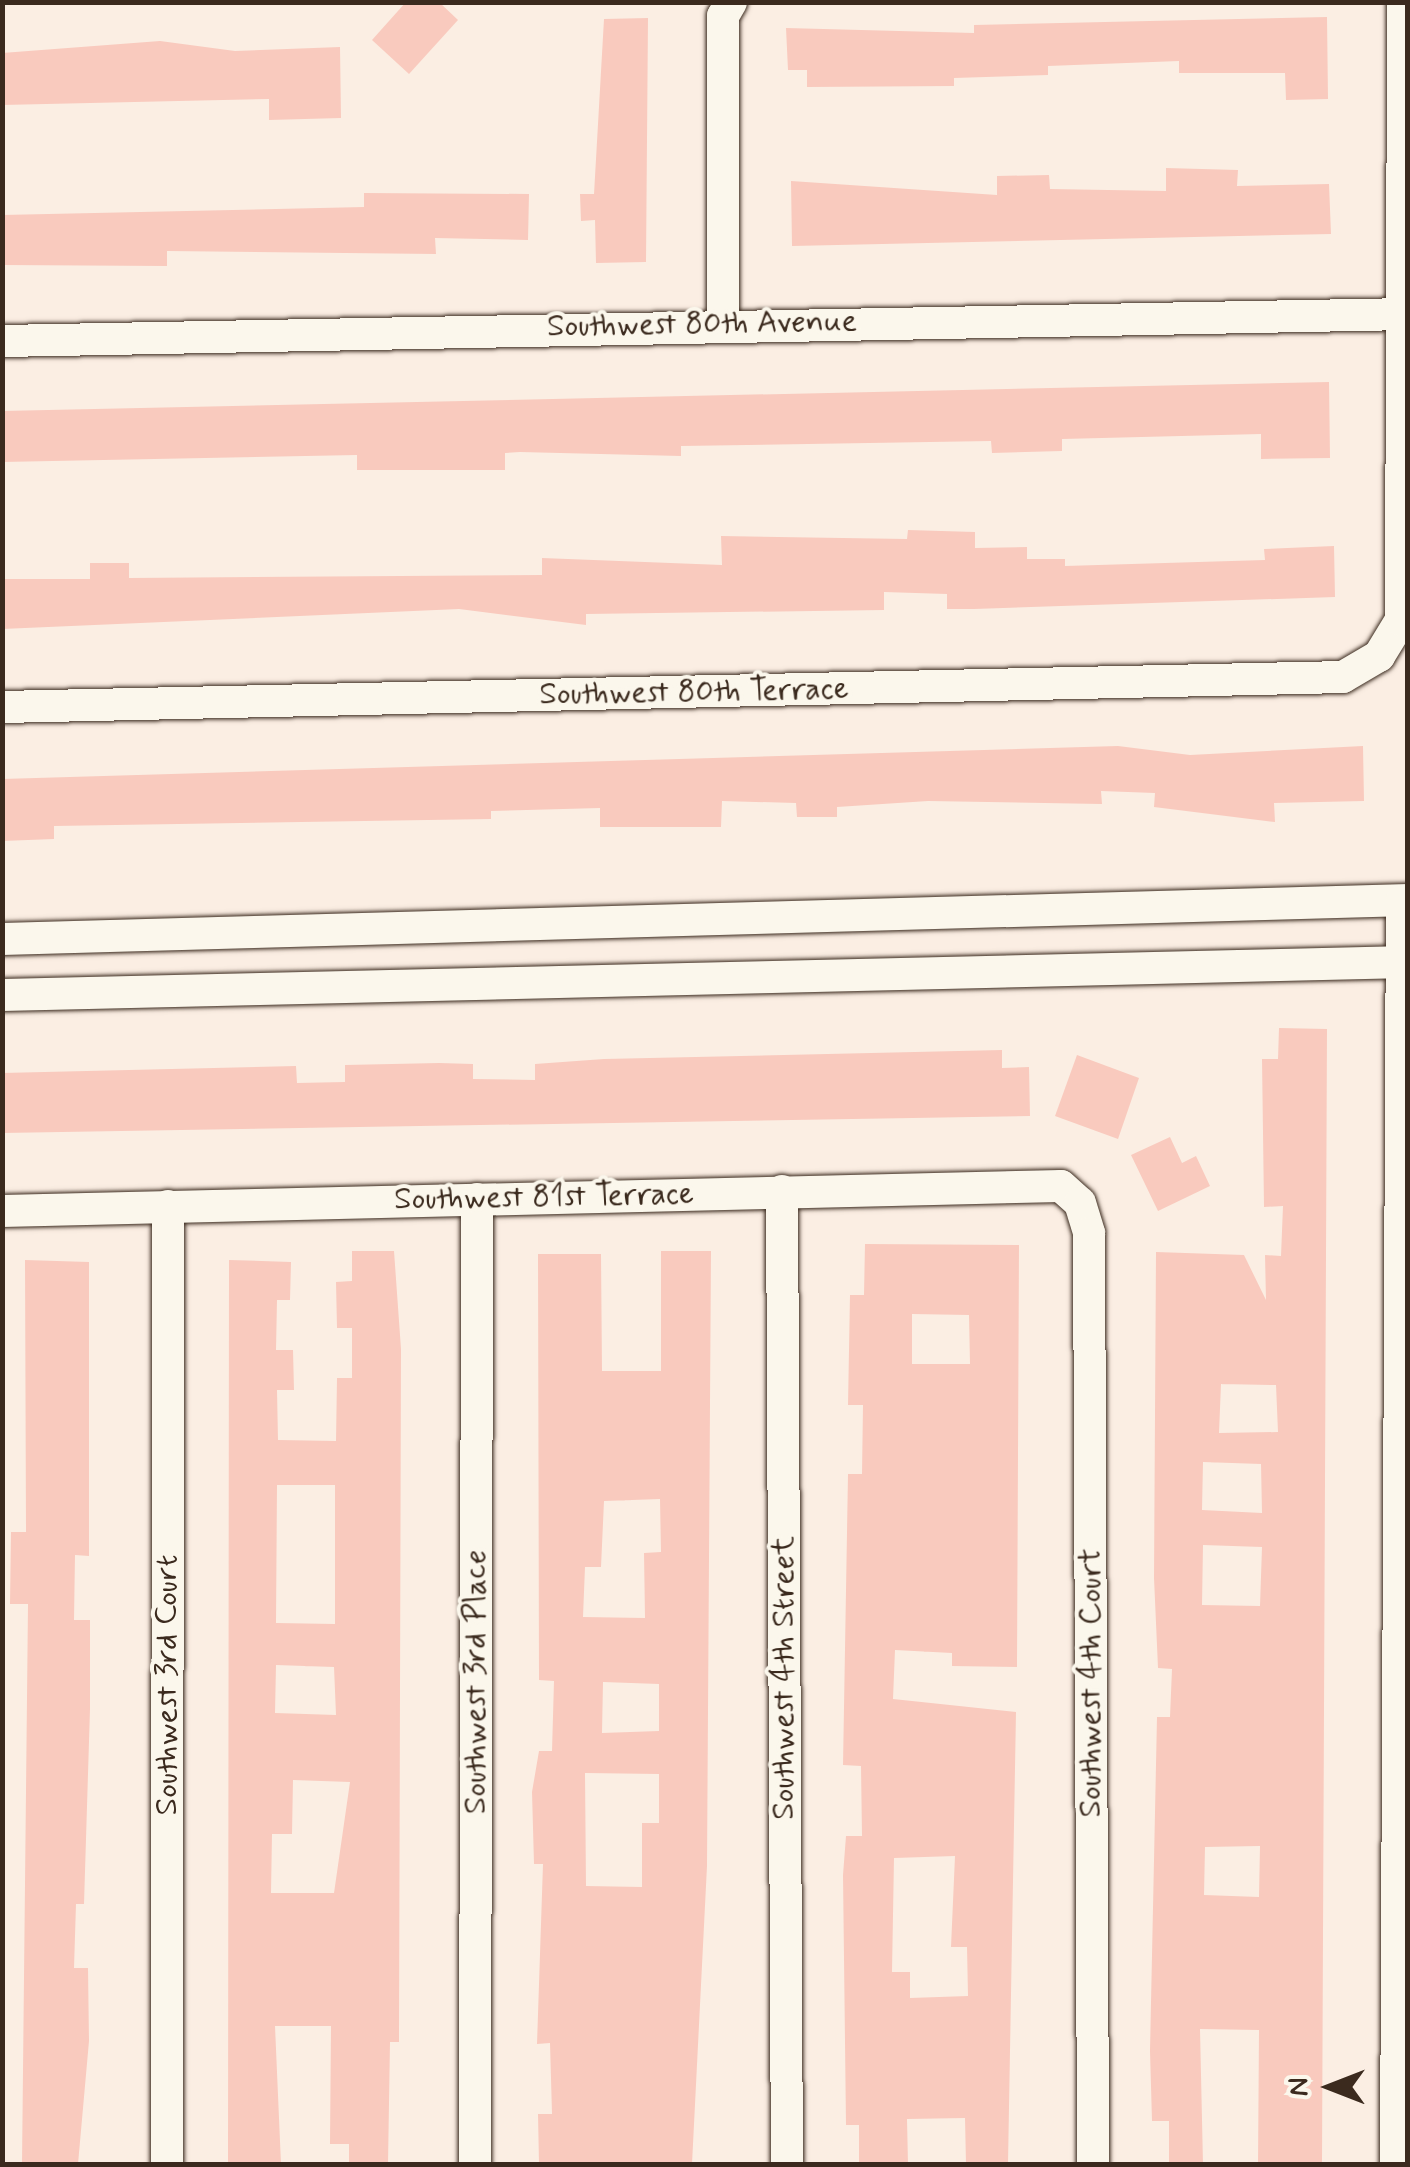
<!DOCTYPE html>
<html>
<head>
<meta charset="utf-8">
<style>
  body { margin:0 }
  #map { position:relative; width:1410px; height:2167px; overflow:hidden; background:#fbeee3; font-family:Mynerve,sans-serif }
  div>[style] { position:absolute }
  .building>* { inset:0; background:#f9cabe }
  .roads { filter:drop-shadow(0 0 2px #3b2a1e) drop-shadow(0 0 2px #3b2a1e) }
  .minor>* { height:32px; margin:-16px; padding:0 16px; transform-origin:16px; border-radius:16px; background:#fbf7ec }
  span { translate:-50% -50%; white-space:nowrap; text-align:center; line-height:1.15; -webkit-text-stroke:8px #fbf7ec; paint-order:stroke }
  .street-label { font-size:32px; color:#3b2a1e }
  .frame { position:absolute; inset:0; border:5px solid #3b2a1e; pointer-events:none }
  .north { position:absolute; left:1280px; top:2037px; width:100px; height:100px; -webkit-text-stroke:8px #fbf7ec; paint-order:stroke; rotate:270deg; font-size:28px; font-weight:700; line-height:40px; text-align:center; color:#3b2a1e }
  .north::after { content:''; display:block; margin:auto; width:35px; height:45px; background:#3b2a1e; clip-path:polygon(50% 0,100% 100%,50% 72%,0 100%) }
</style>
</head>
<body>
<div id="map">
  <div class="building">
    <div style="clip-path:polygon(406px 2px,439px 2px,458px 20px,409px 74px,372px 40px)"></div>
    <div style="clip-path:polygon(1327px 17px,1328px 99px,1286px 100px,1285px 73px,1179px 73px,1179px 61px,1048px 66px,1048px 75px,954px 78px,954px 86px,807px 87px,807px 70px,788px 70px,786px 28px,974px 33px,974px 25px)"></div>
    <div style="clip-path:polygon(648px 18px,646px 262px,596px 263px,595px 220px,581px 221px,580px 194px,594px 194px,604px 19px)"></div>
    <div style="clip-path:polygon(160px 41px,235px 51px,340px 47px,341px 118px,269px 120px,269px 99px,2px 105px,2px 53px)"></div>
    <div style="clip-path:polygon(1166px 168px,1238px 170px,1237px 186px,1329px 184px,1331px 234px,792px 246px,791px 181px,997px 195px,997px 176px,1049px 175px,1050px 189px,1166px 191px)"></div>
    <div style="clip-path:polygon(364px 193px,529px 194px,528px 240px,435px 238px,436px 254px,167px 251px,167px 266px,2px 265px,2px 215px,364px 207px)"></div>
    <div style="clip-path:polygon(1329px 382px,1330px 458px,1261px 459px,1261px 434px,1062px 439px,1062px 451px,992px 453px,991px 441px,681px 446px,681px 456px,520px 452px,505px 453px,505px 470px,357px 470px,357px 455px,2px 462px,2px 411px)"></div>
    <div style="clip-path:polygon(908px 530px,975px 532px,975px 548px,1027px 547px,1027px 559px,1065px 559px,1065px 566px,1265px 560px,1264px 549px,1334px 546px,1335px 597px,974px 609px,947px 609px,947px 594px,884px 592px,884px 610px,586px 614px,586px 625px,459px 609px,2px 629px,2px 579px,90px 579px,90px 563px,129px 563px,129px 578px,542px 575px,542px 558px,722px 565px,721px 536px,907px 539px)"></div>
    <div style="clip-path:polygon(1118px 746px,1190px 755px,1363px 746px,1364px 801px,1274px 803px,1275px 822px,1154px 807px,1155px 793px,1101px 791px,1102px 804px,928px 801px,837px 807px,837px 817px,797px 817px,796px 803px,722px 801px,721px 827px,600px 827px,600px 808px,491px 811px,491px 819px,54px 826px,54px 839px,2px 841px,2px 779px)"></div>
    <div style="clip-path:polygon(evenodd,1279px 1028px,1327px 1029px,1322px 2164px,1258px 2164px,1259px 2030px,1200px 2029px,1203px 2164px,1169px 2164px,1169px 2121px,1152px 2121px,1150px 2051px,1157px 1717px,1170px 1717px,1172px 1669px,1158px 1668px,1154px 1578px,1156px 1252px,1244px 1255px,1266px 1300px,1265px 1255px,1281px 1256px,1283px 1206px,1264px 1207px,1262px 1059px,1278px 1059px,1279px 1028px,1221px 1384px,1276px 1385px,1278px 1432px,1219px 1433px,1221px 1384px,1279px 1028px,1203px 1462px,1261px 1464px,1262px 1513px,1202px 1510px,1203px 1462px,1279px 1028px,1203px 1545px,1262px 1547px,1260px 1606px,1202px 1605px,1203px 1545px,1279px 1028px,1260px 1846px,1259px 1897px,1204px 1895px,1205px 1847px,1260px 1846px)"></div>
    <div style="clip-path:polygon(1002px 1050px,1002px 1068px,1029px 1067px,1030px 1116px,2px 1133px,2px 1073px,296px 1066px,297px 1083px,345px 1082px,345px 1065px,439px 1063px,473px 1064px,473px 1079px,535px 1080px,535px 1064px,604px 1059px)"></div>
    <div style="clip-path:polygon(1077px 1055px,1139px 1078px,1118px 1139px,1055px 1116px)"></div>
    <div style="clip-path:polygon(1170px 1137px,1182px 1163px,1196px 1156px,1210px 1186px,1158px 1211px,1131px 1155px)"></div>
    <div style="clip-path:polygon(evenodd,865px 1244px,1019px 1245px,1017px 1667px,952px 1666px,952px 1653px,895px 1650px,893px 1699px,1016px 1712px,1008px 2164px,966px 2164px,965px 2118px,907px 2119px,908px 2164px,859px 2164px,859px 2125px,846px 2125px,843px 1875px,846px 1836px,862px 1836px,861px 1766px,843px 1765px,848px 1474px,862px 1474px,863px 1405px,848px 1405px,850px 1295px,864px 1295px,865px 1244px,912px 1314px,969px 1315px,970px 1364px,912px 1364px,912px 1314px,865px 1244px,955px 1856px,951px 1947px,967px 1947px,968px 1996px,910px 1998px,910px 1972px,892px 1972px,894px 1858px,955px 1856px)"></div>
    <div style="clip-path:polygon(evenodd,352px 1251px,394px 1251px,401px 1349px,399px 2042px,390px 2042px,388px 2164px,349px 2164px,349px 2144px,330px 2144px,331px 2026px,275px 2026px,281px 2164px,228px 2164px,229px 1260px,291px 1262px,290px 1300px,277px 1300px,276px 1350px,293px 1350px,294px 1390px,277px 1390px,278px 1440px,336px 1441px,337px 1378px,352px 1378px,352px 1328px,337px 1328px,336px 1282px,352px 1281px,352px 1251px,277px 1485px,335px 1485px,335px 1624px,276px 1623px,277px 1485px,352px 1251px,276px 1665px,334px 1667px,336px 1715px,275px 1713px,276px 1665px,352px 1251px,293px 1780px,350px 1782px,334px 1893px,271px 1893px,272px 1834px,292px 1834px,293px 1780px)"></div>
    <div style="clip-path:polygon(evenodd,661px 1251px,711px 1251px,707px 1866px,692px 2164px,539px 2164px,538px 2114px,552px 2114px,550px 2043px,537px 2044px,543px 1864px,534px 1864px,532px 1792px,539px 1751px,552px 1751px,554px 1681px,539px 1680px,538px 1254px,601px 1254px,602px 1371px,661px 1371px,661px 1251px,660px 1499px,661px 1552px,644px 1553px,645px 1618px,583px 1617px,585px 1567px,601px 1567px,604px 1501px,660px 1499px,661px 1251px,603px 1682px,659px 1684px,659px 1731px,602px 1733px,603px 1682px,661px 1251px,585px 1773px,659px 1774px,659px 1823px,642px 1823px,642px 1887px,586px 1886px,585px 1773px)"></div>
    <div style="clip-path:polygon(25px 1260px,89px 1262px,89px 1556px,75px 1555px,74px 1620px,90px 1620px,90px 1709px,84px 1904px,76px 1904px,74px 1968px,88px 1968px,89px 2041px,78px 2164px,22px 2164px,28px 1604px,10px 1604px,11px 1532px,26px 1532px)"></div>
  </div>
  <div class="roads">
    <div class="minor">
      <div style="left:723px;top:323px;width:307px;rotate:-90deg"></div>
      <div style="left:723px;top:16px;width:16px;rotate:-60deg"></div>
      <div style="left:2px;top:341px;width:1400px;rotate:-1.1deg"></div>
      <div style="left:2px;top:707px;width:1341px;rotate:-1.28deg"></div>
      <div style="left:1343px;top:677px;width:42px;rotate:-30.3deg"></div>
      <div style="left:1379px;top:656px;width:42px;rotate:-58.6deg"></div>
      <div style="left:1401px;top:620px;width:618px;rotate:-89.81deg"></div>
      <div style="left:2px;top:939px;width:1407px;rotate:-1.59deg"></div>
      <div style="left:2px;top:995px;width:1406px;rotate:-1.34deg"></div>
      <div style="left:782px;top:1191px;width:973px;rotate:89.71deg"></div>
      <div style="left:2px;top:1211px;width:1059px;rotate:-1.35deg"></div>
      <div style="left:1061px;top:1186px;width:25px;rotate:42deg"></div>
      <div style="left:1080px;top:1203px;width:31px;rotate:73deg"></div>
      <div style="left:1089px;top:1233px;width:931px;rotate:89.75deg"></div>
      <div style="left:167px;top:2164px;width:958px;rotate:-89.94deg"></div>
      <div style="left:475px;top:2164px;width:965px;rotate:-89.88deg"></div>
      <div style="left:1396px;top:2164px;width:1263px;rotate:-89.73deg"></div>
    </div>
  </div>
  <div class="street-label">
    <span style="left:702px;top:324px;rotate:-1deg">Southwest 80th Avenue</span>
    <span style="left:694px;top:692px;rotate:-1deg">Southwest 80th Terrace</span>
    <span style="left:544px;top:1197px;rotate:-1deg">Southwest 81st Terrace</span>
    <span style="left:784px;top:1678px;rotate:-90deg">Southwest 4th Street</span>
    <span style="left:476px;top:1682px;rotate:-90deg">Southwest 3rd Place</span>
    <span style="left:1091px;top:1683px;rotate:-90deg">Southwest 4th Court</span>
    <span style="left:167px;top:1685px;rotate:-90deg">Southwest 3rd Court</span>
  </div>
  <div class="frame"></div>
  <div class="north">N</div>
</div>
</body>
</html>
